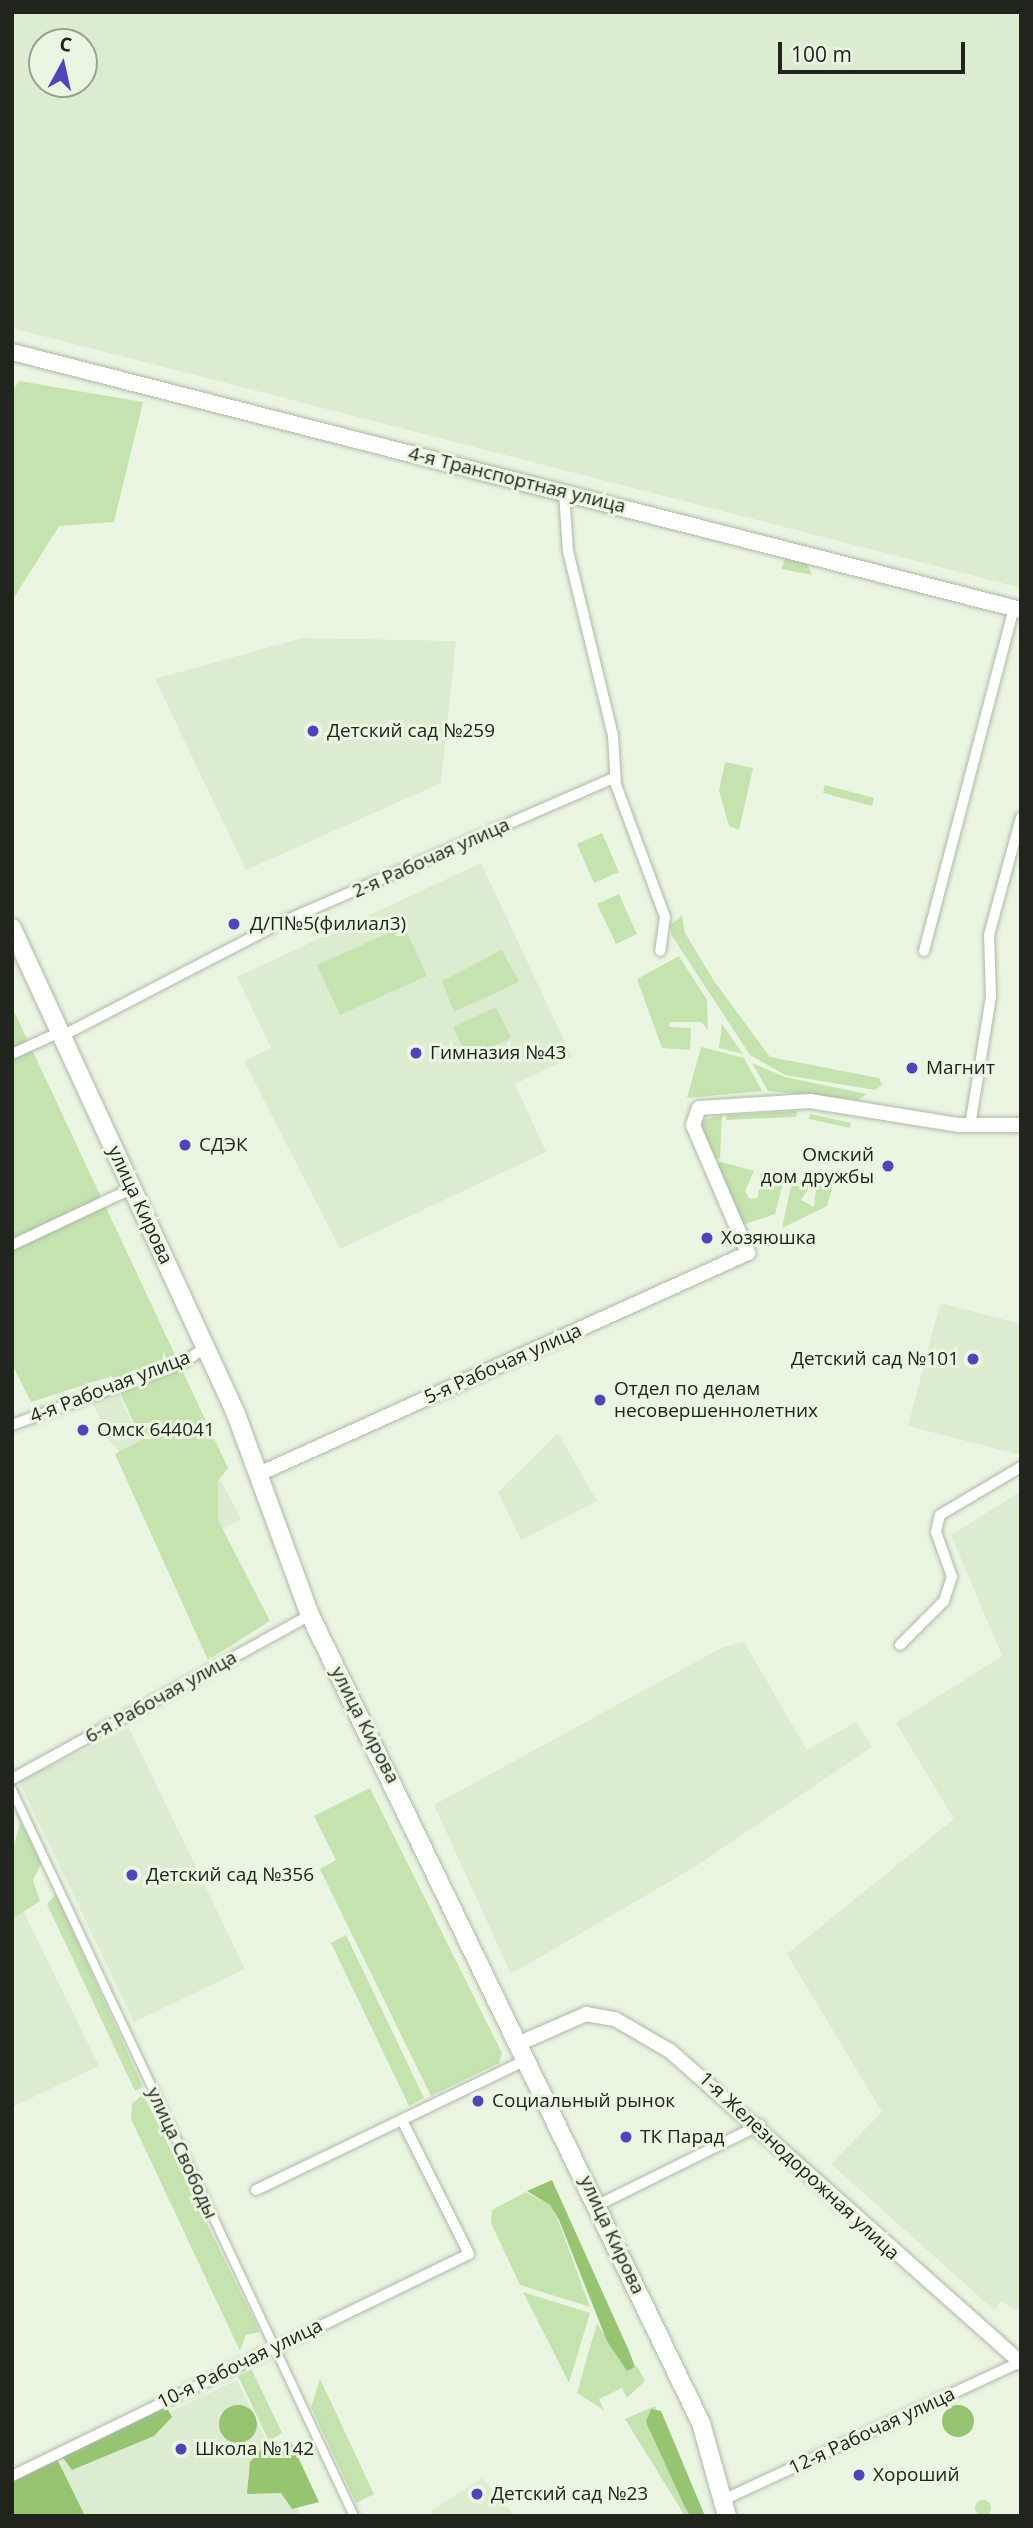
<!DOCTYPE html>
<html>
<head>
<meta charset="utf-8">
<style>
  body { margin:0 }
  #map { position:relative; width:1033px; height:2528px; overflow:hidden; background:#eaf6e2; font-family:"Open Sans",sans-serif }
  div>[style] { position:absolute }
  .built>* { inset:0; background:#dcecd1 }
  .green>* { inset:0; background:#c4e3ae }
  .round { border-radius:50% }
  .forest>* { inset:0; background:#96c470 }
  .roads { filter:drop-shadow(0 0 2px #aeb9a6) drop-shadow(0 0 2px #aeb9a6) }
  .pedestrian>* { height:8px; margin:-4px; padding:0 4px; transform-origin:4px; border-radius:4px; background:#fff }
  .minor>* { height:10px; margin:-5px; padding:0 5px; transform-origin:5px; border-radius:5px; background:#fff }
  .tertiary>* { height:14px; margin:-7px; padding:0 7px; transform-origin:7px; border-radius:7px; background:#fff }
  .secondary>* { height:16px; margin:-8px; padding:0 8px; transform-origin:8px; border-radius:8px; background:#fff }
  .primary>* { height:18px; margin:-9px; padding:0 9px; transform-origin:9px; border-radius:9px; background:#fff }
  .dots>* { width:19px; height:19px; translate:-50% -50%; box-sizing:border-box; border:4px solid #eaf6e2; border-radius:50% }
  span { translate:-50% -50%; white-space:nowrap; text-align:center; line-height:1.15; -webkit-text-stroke:6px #eaf6e2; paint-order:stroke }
  .street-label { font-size:19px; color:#20241d }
  .poi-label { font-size:19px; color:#20241d }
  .left { translate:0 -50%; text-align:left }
  .right { translate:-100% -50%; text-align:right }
  .frame { position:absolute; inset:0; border:14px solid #20241d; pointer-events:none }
  .north { position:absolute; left:28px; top:28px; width:70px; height:70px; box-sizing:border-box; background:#eaf6e2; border:2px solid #99a293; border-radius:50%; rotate:8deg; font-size:19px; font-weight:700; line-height:28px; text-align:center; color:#20241d }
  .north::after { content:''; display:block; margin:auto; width:24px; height:32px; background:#5143bb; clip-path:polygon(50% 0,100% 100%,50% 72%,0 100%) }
  .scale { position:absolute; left:778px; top:42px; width:187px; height:32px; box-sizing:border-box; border:4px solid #20241d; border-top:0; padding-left:9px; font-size:21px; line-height:24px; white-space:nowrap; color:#20241d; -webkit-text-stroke:5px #eaf6e2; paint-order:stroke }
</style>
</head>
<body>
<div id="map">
  <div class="built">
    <div style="clip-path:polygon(evenodd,12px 12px,1021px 12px,1021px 588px,12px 328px,12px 12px,84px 42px,84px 84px,42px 84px,42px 42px,84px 42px)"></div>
    <div style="clip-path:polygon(302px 638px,456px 641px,441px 783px,246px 870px,155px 679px)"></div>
    <div style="clip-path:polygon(481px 863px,572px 1057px,515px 1084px,546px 1152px,340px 1249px,244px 1061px,271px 1048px,237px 977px)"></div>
    <div style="clip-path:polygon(940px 1303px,1021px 1324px,1021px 1455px,908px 1426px)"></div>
    <div style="clip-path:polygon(117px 1389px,137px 1436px,202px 1486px,221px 1481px,241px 1519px,219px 1531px,129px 1463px,109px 1440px,91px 1399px)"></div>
    <div style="clip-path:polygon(558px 1433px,597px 1501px,521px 1540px,498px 1492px)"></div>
    <div style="clip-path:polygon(1021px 1491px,1021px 2312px,1001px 2302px,994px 2310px,831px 2164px,882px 2112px,787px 1954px,954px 1819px,896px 1723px,1002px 1656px,951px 1535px)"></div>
    <div style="clip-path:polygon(744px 1642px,807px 1750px,856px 1722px,872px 1747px,693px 1868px,511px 1974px,434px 1805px,723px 1647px)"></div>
    <div style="clip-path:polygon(129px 1728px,245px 1969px,134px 2022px,19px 1781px)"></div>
    <div style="clip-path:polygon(12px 1888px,99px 2066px,12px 2107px)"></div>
    <div style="clip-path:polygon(237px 2380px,302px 2516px,13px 2516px,12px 2488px)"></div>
    <div style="clip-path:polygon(482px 2478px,515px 2516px,430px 2516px,432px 2510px)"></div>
  </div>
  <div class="green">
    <div style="clip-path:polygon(19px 381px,143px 402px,114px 522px,59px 526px,12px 601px,12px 392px)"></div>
    <div style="clip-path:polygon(786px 557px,807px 562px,812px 575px,781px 569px)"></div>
    <div style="clip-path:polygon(725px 762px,753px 768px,739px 830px,729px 826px,719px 791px)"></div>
    <div style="clip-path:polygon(825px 785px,874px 798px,872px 806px,823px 793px)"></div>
    <div style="clip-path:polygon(602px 833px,619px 872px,594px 883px,577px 844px)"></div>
    <div style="clip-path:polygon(619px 894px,637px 934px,616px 944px,597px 904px)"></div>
    <div style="clip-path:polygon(682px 915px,685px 933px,714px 981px,770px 1057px,879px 1078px,882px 1085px,875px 1090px,785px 1075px,750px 1055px,672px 936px,670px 926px)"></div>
    <div style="clip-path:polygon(404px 926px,427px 976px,340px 1015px,317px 965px)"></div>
    <div style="clip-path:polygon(502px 950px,519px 982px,454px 1012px,442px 981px)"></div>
    <div style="clip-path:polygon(679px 956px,707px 1000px,708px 1030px,701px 1022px,670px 1022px,669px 1027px,691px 1028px,690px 1050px,662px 1048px,637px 979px)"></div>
    <div style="clip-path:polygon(12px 1007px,228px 1468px,218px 1481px,218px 1520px,270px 1621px,208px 1660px,115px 1454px,142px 1440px,112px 1376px,31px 1402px,12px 1364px)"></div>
    <div style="clip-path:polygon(496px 1007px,511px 1038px,468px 1058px,453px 1027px)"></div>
    <div style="clip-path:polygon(722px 1024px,743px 1054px,719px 1048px)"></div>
    <div style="clip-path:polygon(701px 1047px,744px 1058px,762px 1091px,687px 1098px)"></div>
    <div style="clip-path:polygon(752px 1063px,785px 1077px,867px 1094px,857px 1100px,768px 1091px)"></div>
    <div style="clip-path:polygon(797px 1111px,796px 1117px,726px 1120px,727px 1115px)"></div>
    <div style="clip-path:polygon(810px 1114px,851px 1123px,850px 1128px,809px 1119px)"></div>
    <div style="clip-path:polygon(722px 1115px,720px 1158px,711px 1160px,699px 1121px)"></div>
    <div style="clip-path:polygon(722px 1162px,754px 1171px,745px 1191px,750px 1199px,758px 1198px,760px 1173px,784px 1179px,775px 1214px,742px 1225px,712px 1163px)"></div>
    <div style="clip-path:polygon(792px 1181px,811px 1185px,801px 1200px,814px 1207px,817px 1181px,833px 1184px,827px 1206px,782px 1228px)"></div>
    <div style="clip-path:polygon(370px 1788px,502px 2053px,499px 2063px,431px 2096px,320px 1869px,336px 1860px,314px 1816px)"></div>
    <div style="clip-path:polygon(12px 1803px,41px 1864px,33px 1880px,40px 1901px,12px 1919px,12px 1852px,20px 1823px)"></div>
    <div style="clip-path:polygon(56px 1894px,143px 2087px,135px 2091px,47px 1904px)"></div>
    <div style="clip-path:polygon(346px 1935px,424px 2098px,409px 2106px,331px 1943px)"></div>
    <div style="clip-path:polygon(143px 2094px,260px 2332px,246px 2335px,240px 2351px,131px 2119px,132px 2104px)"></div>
    <div style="clip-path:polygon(526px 2192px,550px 2205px,558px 2220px,590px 2307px,520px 2285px,491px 2223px,492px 2210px)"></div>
    <div style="clip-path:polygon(523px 2292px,590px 2313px,569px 2383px,554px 2353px)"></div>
    <div style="clip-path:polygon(597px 2323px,627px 2371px,637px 2366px,645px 2381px,627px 2398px,622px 2388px,599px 2399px,604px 2410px,577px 2393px)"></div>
    <div style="clip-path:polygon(252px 2370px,282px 2433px,269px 2441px,238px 2376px)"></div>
    <div style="clip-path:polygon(320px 2379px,374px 2494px,356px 2503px,311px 2407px)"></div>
    <div style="clip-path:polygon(655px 2406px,701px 2516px,685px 2516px,625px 2419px)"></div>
    <div class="round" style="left:975px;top:2500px;width:16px;height:16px"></div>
  </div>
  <div class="forest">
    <div style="clip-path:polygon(552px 2180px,629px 2351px,635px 2367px,627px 2371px,607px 2341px,559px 2220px,550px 2205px,527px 2191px)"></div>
    <div class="round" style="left:219px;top:2405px;width:38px;height:38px"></div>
    <div class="round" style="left:942px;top:2405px;width:32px;height:32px"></div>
    <div style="clip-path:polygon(166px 2406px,172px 2417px,154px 2436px,72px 2470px,62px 2457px)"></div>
    <div style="clip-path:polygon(651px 2409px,661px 2411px,705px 2516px,690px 2516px,684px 2505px,646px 2422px)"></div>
    <div style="clip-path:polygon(290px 2440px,319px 2502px,292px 2509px,281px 2493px,247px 2494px,250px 2462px,263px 2447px)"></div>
    <div style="clip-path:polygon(57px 2459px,85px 2516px,13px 2516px,12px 2482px)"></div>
  </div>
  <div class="roads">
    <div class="pedestrian">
      <div style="left:12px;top:1790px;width:803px;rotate:64.78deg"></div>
    </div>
    <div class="minor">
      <div style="left:564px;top:493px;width:58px;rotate:86.1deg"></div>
      <div style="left:568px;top:551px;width:189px;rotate:76.3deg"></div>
      <div style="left:613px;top:735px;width:50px;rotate:86.6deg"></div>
      <div style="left:616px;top:785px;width:141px;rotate:69.6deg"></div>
      <div style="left:665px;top:917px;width:34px;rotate:98deg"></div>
      <div style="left:924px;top:951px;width:355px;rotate:-75.3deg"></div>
      <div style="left:62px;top:1036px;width:246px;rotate:-27.4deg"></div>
      <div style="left:280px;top:923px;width:365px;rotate:-23.5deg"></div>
      <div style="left:12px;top:1054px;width:53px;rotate:-24.6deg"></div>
      <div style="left:970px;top:1126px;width:131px;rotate:-80.8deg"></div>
      <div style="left:991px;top:997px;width:62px;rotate:-91.8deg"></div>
      <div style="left:989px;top:935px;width:122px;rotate:-74.8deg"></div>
      <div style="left:12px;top:1245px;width:134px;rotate:-25.2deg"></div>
      <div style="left:12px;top:1425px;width:183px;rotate:-20.1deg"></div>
      <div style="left:184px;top:1362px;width:27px;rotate:-34deg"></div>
      <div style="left:900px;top:1645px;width:62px;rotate:-45deg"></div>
      <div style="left:944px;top:1601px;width:25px;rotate:-72deg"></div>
      <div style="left:952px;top:1577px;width:48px;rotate:-109.6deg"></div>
      <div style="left:936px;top:1532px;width:17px;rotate:-77deg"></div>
      <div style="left:940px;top:1515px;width:94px;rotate:-30.7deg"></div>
      <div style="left:12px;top:1779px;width:340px;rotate:-28.8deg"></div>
      <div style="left:256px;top:2190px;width:302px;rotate:-25.7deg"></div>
      <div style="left:598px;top:2205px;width:181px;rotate:-26.3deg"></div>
      <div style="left:12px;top:2476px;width:508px;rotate:-25.91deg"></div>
      <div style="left:469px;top:2254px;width:150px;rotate:-116.6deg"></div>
      <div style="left:723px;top:2500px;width:327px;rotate:-24.9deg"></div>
    </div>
    <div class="tertiary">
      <div style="left:259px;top:1474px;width:537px;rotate:-24.32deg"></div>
      <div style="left:748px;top:1253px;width:139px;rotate:-113.3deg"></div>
      <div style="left:693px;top:1125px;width:18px;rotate:-71deg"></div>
      <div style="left:699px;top:1108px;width:111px;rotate:-3.6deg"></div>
      <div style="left:810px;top:1101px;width:151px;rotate:9.2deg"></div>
      <div style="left:959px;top:1125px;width:62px"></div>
      <div style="left:520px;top:2043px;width:72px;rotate:-23.7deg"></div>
      <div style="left:586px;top:2014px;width:29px;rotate:10deg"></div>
      <div style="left:615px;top:2019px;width:64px;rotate:30.2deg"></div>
      <div style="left:670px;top:2051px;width:470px;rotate:41.6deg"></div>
    </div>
    <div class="secondary">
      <div style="left:12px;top:352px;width:1041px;rotate:14.34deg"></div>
    </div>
    <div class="primary">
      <div style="left:12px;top:928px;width:535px;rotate:65.25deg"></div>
      <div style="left:236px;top:1414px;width:214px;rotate:69.8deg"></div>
      <div style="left:310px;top:1615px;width:898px;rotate:64.18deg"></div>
      <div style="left:701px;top:2423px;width:97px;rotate:74.4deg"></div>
    </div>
  </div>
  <div class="dots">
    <div style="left:313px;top:731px;background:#5143bb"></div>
    <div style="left:234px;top:924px;background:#5143bb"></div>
    <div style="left:416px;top:1053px;background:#5143bb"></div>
    <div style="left:912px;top:1068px;background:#5143bb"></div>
    <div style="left:185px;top:1145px;background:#5143bb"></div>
    <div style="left:888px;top:1166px;background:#5143bb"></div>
    <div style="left:707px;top:1238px;background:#5143bb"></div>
    <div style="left:973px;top:1359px;background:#5143bb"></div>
    <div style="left:600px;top:1400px;background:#5143bb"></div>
    <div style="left:83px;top:1430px;background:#5143bb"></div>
    <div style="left:132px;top:1875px;background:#5143bb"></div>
    <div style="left:478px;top:2101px;background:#5143bb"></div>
    <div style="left:626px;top:2137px;background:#5143bb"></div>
    <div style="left:181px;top:2449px;background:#5143bb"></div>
    <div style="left:859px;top:2475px;background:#5143bb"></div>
    <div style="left:477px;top:2494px;background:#5143bb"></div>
  </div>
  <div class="street-label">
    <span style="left:517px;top:480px;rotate:14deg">4-я Транспортная улица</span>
    <span style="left:431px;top:858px;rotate:-24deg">2-я Рабочая улица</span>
    <span style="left:140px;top:1205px;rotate:65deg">улица Кирова</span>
    <span style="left:503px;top:1364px;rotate:-24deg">5-я Рабочая улица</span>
    <span style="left:110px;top:1387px;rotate:-21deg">4-я Рабочая улица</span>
    <span style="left:161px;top:1697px;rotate:-29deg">6-я Рабочая улица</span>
    <span style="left:365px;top:1725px;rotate:63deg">улица Кирова</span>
    <span style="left:182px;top:2153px;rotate:65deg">улица Свободы</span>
    <span style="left:799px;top:2166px;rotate:43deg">1-я Железнодорожная улица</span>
    <span style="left:612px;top:2235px;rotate:65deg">улица Кирова</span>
    <span style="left:240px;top:2364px;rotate:-26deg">10-я Рабочая улица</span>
    <span style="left:872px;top:2431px;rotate:-25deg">12-я Рабочая улица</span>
  </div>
  <div class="poi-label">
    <span class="left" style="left:327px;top:731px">Детский сад №259</span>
    <span class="left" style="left:250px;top:924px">Д/П№5(филиал3)</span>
    <span class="left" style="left:430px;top:1053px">Гимназия №43</span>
    <span class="left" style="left:926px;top:1068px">Магнит</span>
    <span class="left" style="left:199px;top:1145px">СДЭК</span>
    <span class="right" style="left:874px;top:1166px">Омский<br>дом дружбы</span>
    <span class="left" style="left:721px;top:1238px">Хозяюшка</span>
    <span class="right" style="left:959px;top:1359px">Детский сад №101</span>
    <span class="left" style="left:614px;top:1400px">Отдел по делам<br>несовершеннолетних</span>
    <span class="left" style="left:97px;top:1430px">Омск 644041</span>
    <span class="left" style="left:146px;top:1875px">Детский сад №356</span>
    <span class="left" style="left:492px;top:2101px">Социальный рынок</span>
    <span class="left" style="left:640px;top:2137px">ТК Парад</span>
    <span class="left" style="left:195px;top:2449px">Школа №142</span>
    <span class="left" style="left:873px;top:2475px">Хороший</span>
    <span class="left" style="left:491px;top:2494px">Детский сад №23</span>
  </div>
  <div class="frame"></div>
  <div class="north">С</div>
  <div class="scale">100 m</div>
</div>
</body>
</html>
